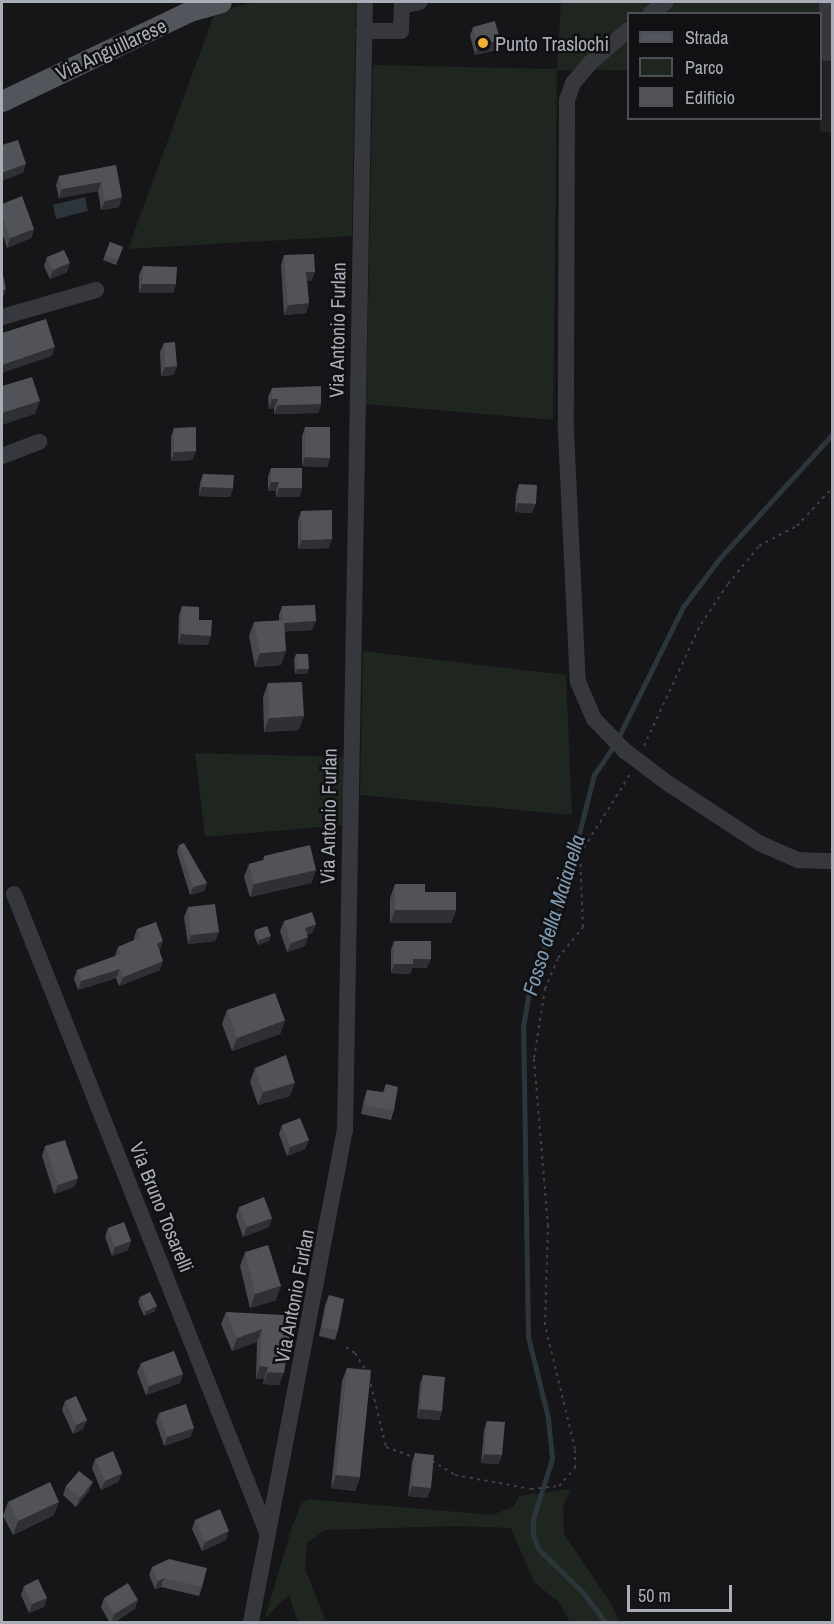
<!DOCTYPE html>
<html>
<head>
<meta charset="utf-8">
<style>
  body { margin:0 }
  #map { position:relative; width:834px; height:1624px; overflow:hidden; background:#161618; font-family:"Archivo Narrow",sans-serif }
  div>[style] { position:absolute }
  .built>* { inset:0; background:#222225 }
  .green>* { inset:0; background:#1e261f }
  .water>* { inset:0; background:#2c353c }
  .stream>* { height:4.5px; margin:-2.25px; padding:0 2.25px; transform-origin:2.25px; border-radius:2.25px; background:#2c353c }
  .path>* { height:2px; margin-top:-1px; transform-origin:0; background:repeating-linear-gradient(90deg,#3d3f44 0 3px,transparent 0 7.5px) }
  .minor>* { height:16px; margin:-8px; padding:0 8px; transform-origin:8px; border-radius:8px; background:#37383d }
  .major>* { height:21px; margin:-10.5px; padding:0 10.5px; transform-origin:10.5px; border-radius:10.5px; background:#53555c }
  .wall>* { inset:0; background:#47494d }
  .shaded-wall>* { inset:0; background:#2f3033 }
  .building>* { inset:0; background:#525359 }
  .dots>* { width:16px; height:16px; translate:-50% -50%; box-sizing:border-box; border:3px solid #111113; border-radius:50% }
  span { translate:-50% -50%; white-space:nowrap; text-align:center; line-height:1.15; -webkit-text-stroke:5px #111113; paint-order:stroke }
  .poi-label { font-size:20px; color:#a8adb8 }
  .left { translate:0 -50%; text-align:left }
  .street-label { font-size:20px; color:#a8adb8 }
  .water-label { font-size:21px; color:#7f9bb3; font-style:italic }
  .frame { position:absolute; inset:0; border:3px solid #a8adb8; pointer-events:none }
  .legend { position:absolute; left:627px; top:12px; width:195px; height:108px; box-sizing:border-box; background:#111113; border:2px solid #4d4f55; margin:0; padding:8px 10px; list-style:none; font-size:18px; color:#a8adb8 }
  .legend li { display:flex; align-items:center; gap:12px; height:30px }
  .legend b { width:30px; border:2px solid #4d4f55 }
  .scale { position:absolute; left:627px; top:1585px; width:105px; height:27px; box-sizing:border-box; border:3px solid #a8adb8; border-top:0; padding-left:8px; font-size:18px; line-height:21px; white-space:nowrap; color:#a8adb8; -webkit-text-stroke:4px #111113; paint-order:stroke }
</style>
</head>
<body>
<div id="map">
  <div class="built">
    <div style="clip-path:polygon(818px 2px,832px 2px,832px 133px,820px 131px)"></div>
  </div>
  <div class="green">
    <div style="clip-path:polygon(255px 2px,356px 2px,352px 236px,128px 249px,215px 12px)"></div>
    <div style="clip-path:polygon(561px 2px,818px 2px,818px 13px,628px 14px,628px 70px,557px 70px,553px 420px,366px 404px,373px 65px,557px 69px)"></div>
    <div style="clip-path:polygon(363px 651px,566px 675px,572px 815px,360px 795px)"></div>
    <div style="clip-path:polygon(195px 753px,344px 757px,342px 825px,205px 837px)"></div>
    <div style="clip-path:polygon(571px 1489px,563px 1506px,564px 1534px,612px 1605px,619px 1622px,570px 1622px,559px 1602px,534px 1582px,511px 1528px,456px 1526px,325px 1530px,307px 1543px,305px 1569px,326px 1622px,298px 1622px,289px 1595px,265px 1618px,292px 1527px,301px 1504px,308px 1499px,492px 1515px,514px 1506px,519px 1496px)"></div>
  </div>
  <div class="water">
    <div style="clip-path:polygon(85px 197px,88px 211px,56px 219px,53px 205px)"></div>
  </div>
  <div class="stream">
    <div style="left:618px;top:738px;width:146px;rotate:-63.6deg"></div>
    <div style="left:683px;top:607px;width:61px;rotate:-52.9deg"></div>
    <div style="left:720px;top:558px;width:166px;rotate:-47.7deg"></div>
    <div style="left:605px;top:1622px;width:36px;rotate:-127deg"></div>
    <div style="left:583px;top:1593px;width:62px;rotate:-135.7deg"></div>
    <div style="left:539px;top:1550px;width:16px;rotate:-112deg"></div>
    <div style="left:533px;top:1535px;width:16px;rotate:-90deg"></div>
    <div style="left:533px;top:1519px;width:63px;rotate:-72.4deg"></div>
    <div style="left:552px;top:1459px;width:41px;rotate:-95.6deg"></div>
    <div style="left:548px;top:1418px;width:83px;rotate:-103.9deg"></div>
    <div style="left:528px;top:1337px;width:310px;rotate:-90.9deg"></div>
    <div style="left:523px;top:1027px;width:49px;rotate:-80.5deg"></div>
    <div style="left:531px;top:979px;width:80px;rotate:-67.9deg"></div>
    <div style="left:561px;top:905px;width:134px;rotate:-75.8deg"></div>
    <div style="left:594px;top:775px;width:36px;rotate:-56deg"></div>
  </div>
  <div class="path">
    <div style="left:644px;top:746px;width:135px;rotate:-65deg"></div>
    <div style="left:701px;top:624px;width:48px;rotate:-56deg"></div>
    <div style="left:728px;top:584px;width:49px;rotate:-50.8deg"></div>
    <div style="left:759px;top:546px;width:43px;rotate:-27.8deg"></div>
    <div style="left:797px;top:526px;width:52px;rotate:-47.4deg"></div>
    <div style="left:346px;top:1347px;width:11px;rotate:34deg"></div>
    <div style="left:355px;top:1353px;width:22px;rotate:58deg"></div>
    <div style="left:369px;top:1377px;width:72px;rotate:76.3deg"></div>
    <div style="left:386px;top:1447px;width:30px;rotate:20deg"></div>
    <div style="left:432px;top:1461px;width:27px;rotate:31deg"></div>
    <div style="left:455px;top:1475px;width:77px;rotate:10.4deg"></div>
    <div style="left:531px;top:1489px;width:28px;rotate:-6deg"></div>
    <div style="left:559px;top:1486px;width:24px;rotate:-48deg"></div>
    <div style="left:575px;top:1468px;width:19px;rotate:-90deg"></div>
    <div style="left:575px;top:1449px;width:128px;rotate:-103.6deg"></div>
    <div style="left:545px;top:1325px;width:99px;rotate:-88.3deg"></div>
    <div style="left:548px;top:1226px;width:169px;rotate:-94.8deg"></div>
    <div style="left:534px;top:1058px;width:70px;rotate:-80.9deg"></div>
    <div style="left:545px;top:989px;width:34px;rotate:-67deg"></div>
    <div style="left:558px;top:958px;width:40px;rotate:-51deg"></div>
    <div style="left:583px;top:927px;width:73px;rotate:-92.4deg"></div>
    <div style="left:580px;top:854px;width:96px;rotate:-57.8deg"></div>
  </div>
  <div class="minor">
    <div style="left:650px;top:14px;width:20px;rotate:-37deg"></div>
    <div style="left:628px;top:30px;width:50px;rotate:139deg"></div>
    <div style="left:590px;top:63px;width:26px;rotate:130deg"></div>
    <div style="left:573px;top:83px;width:18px;rotate:109deg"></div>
    <div style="left:567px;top:100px;width:332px;rotate:90.2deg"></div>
    <div style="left:566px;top:432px;width:250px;rotate:87.3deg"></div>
    <div style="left:578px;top:682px;width:40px;rotate:66.6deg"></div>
    <div style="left:594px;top:719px;width:45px;rotate:45.9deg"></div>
    <div style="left:625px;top:751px;width:55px;rotate:36.9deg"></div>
    <div style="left:669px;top:784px;width:108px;rotate:33.2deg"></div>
    <div style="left:759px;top:843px;width:43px;rotate:23.6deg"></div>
    <div style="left:798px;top:860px;width:34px;rotate:2deg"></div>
    <div style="left:364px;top:31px;width:37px"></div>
    <div style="left:401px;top:31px;width:25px;rotate:-88deg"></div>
    <div style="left:402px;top:6px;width:18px;rotate:-13deg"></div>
    <div style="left:827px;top:53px;width:51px;rotate:-90deg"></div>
    <div style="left:2px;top:317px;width:98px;rotate:-16deg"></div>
    <div style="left:2px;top:456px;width:40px;rotate:-21deg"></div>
    <div style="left:14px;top:894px;width:689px;rotate:68.38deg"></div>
    <div style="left:251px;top:1622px;width:500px;rotate:-79.2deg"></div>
    <div style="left:345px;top:1131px;width:1129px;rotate:-88.99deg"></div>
  </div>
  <div class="major">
    <div style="left:2px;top:101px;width:208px;rotate:-25.6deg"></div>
    <div style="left:190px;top:11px;width:32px;rotate:-16deg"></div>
  </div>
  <div class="wall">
    <div style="clip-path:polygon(473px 27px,497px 50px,475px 55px,470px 36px)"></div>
    <div style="clip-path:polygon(116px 165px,119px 207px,101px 210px,98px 191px,59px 198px,56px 185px,59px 176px)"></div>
    <div style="clip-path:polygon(2px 204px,34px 229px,31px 238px,7px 248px,2px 233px)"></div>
    <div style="clip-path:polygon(110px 242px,123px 247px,116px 265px,103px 260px)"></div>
    <div style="clip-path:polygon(284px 255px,315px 272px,311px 281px,307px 281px,309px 303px,306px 313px,284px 315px,281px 265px)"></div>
    <div style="clip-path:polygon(47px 257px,67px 272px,50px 279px,44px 266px)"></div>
    <div style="clip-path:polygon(143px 266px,176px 284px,173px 293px,139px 293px,139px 275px)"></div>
    <div style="clip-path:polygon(164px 343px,177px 366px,173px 375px,161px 376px,160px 352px)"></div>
    <div style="clip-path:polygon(272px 388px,321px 404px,318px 413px,274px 414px,274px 408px,269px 409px,268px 397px)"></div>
    <div style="clip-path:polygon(305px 427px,330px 458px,327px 467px,302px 466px,302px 436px)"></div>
    <div style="clip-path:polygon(174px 428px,196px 451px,192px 460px,171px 461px,171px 437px)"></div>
    <div style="clip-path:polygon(271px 468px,302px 488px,299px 497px,276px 497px,276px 491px,268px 491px,268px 477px)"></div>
    <div style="clip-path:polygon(203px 474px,233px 488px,230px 497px,199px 496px,200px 483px)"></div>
    <div style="clip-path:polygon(519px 484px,532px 513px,515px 512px,516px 494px)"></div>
    <div style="clip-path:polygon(301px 511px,329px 548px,298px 549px,298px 520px)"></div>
    <div style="clip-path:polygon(182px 606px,199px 620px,208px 645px,178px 644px,179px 615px)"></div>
    <div style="clip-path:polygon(282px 606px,312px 630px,285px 631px,281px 665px,255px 667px,249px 636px,254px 622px,279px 621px,279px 615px)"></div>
    <div style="clip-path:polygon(296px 654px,307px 674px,295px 674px,294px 659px)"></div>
    <div style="clip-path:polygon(268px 683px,299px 730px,264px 732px,263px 697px)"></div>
    <div style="clip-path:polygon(179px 845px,207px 883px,204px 891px,190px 895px,177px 852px)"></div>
    <div style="clip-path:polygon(264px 856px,316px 870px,311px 883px,250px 897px,244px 877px,249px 864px,263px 860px)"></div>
    <div style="clip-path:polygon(395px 884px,425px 892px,456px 910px,451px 923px,390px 923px,390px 898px)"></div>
    <div style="clip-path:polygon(188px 907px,219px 932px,215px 941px,188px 944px,184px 917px)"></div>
    <div style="clip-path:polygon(284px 921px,316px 924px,312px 933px,307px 935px,305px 946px,287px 952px,280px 931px)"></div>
    <div style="clip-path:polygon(137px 929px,160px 950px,160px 970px,119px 986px,116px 978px,78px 990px,74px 979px,77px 970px,115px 956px,118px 947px,134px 940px,134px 938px)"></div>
    <div style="clip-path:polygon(255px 930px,269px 941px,258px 945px,254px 935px)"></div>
    <div style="clip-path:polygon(394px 941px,427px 968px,412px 968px,410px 974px,391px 973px,391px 950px)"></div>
    <div style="clip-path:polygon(227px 1010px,285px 1020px,280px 1034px,232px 1051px,222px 1024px)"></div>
    <div style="clip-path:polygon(255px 1068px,290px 1096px,258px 1105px,250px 1082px)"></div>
    <div style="clip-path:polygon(386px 1084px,394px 1110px,391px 1120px,361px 1114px,364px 1099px,367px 1090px,383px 1092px)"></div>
    <div style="clip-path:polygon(282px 1125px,309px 1140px,305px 1149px,287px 1156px,279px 1134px)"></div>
    <div style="clip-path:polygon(45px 1146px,78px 1178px,74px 1187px,54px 1194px,42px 1156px)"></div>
    <div style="clip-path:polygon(239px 1207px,272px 1218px,269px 1227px,243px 1237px,236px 1216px)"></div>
    <div style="clip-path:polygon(108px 1228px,131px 1241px,128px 1250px,112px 1256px,105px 1237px)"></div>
    <div style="clip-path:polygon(245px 1252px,276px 1300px,250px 1308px,240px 1266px)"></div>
    <div style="clip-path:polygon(329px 1295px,338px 1330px,335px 1340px,319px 1336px,325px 1305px)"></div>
    <div style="clip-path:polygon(140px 1297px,155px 1311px,144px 1316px,138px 1302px)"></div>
    <div style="clip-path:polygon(226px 1312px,283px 1335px,279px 1385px,263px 1384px,264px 1379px,256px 1379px,257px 1342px,232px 1351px,221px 1324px)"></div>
    <div style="clip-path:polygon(141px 1363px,183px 1374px,180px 1383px,146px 1395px,137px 1372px)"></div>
    <div style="clip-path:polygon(347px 1368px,360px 1477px,355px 1491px,331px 1488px,342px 1381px)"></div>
    <div style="clip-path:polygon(423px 1375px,442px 1411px,439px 1420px,417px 1418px,420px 1384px)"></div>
    <div style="clip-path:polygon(65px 1401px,87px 1420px,83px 1429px,73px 1434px,62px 1410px)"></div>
    <div style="clip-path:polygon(159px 1413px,194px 1428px,190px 1437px,164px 1446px,156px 1422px)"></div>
    <div style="clip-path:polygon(487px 1421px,499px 1464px,481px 1463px,484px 1430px)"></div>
    <div style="clip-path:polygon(415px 1453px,431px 1488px,427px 1498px,408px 1496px,412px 1462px)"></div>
    <div style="clip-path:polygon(95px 1459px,122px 1473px,118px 1482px,101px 1490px,92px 1468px)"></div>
    <div style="clip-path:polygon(66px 1486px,89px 1491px,76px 1507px,63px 1495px)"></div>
    <div style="clip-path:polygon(8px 1502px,54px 1515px,13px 1535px,3px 1516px)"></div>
    <div style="clip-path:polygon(195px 1520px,226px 1540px,202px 1551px,192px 1529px)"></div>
    <div style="clip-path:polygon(152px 1567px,202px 1587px,199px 1596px,161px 1587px,155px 1589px,149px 1575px)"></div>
    <div style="clip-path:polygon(24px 1586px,47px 1598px,44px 1607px,29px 1613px,21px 1595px)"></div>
    <div style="clip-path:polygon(104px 1598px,135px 1609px,113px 1623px,110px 1623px,101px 1607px)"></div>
  </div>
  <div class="shaded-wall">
    <div style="clip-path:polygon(500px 40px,497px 50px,475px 55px,478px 46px)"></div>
    <div style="clip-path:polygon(26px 164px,23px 173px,2px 181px,2px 173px)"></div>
    <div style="clip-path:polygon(101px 182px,98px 191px,59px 198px,62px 189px)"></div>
    <div style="clip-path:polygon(122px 197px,119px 207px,101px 210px,105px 201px)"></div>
    <div style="clip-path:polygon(34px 229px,31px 238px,7px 248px,10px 238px)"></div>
    <div style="clip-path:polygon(70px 263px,67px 272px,50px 279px,53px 270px)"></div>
    <div style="clip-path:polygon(306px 272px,315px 272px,311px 281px,303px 281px)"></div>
    <div style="clip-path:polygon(142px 284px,176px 284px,173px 293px,139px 293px)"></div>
    <div style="clip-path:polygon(6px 289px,3px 298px,2px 299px,2px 291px)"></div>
    <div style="clip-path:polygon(309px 303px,306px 313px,284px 315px,288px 305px)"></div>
    <div style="clip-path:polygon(55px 347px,52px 356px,2px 373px,2px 365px)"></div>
    <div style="clip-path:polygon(177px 366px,173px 375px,161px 376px,165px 367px)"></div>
    <div style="clip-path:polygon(272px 399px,278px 399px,274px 408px,269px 409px)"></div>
    <div style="clip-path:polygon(40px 401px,35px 414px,2px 425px,2px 413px)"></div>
    <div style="clip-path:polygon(321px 404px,318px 413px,274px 414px,278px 405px)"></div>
    <div style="clip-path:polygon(196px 451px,192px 460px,171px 461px,174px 452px)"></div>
    <div style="clip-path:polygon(305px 457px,330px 458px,327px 467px,302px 466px)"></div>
    <div style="clip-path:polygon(271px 482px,279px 482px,276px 491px,268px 491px)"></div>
    <div style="clip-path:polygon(202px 487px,233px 488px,230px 497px,199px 496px)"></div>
    <div style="clip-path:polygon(279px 488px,302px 488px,299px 497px,276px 497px)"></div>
    <div style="clip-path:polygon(518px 503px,536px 504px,532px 513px,515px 512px)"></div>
    <div style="clip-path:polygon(332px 539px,329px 548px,298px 549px,302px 540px)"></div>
    <div style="clip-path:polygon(316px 621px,312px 630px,280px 632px,283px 623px)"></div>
    <div style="clip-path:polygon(181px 634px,211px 636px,208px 645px,178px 644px)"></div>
    <div style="clip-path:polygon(286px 651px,281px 665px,255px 667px,260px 653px)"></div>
    <div style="clip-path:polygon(297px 669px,309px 669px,307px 674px,295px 674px)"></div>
    <div style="clip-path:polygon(304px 716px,299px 730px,264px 732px,269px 718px)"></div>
    <div style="clip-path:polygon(316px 870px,311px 883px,250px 897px,254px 884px)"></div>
    <div style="clip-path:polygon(207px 883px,204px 891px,190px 895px,193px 887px)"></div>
    <div style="clip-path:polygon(395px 910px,456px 910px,451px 923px,390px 923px)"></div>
    <div style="clip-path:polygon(316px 924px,312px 933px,302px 937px,305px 928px)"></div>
    <div style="clip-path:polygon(219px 932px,215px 941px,188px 944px,191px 935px)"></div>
    <div style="clip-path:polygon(271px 936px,269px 941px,258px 945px,259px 940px)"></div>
    <div style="clip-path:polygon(308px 937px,305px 946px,287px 952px,291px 943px)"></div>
    <div style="clip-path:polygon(163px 941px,160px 950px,153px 953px,157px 944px)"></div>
    <div style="clip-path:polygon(413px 959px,431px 959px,427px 968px,412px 968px,410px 974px,391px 973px,394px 964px)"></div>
    <div style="clip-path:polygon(163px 961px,160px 970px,119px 986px,123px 977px)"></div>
    <div style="clip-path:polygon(120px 969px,116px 978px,78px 990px,81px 981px)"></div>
    <div style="clip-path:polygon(285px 1020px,280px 1034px,232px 1051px,237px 1038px)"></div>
    <div style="clip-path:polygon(295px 1083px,290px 1096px,258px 1105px,263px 1092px)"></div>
    <div style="clip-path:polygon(309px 1140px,305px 1149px,287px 1156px,290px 1147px)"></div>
    <div style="clip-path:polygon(78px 1178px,74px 1187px,54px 1194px,58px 1185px)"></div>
    <div style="clip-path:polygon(272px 1218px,269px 1227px,243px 1237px,247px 1227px)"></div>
    <div style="clip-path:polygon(131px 1241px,128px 1250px,112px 1256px,115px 1247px)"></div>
    <div style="clip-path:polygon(281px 1286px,276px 1300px,250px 1308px,255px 1294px)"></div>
    <div style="clip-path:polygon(157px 1306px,155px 1311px,144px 1316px,146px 1311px)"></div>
    <div style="clip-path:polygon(262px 1329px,257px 1342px,232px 1351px,237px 1338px)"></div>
    <div style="clip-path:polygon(260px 1366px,268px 1367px,264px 1379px,256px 1379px)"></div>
    <div style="clip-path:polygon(268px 1372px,284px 1373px,279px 1385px,263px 1384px)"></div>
    <div style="clip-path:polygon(183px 1374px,180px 1383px,146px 1395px,149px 1386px)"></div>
    <div style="clip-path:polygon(420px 1409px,442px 1411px,439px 1420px,417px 1418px)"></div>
    <div style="clip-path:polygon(87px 1420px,83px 1429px,73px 1434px,76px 1425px)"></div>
    <div style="clip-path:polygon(194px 1428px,190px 1437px,164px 1446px,167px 1437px)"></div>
    <div style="clip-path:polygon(484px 1454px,502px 1455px,499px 1464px,481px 1463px)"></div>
    <div style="clip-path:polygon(122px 1473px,118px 1482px,101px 1490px,105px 1481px)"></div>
    <div style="clip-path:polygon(336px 1475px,360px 1477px,355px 1491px,331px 1488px)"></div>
    <div style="clip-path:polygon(93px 1482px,89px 1491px,76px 1507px,80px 1498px)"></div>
    <div style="clip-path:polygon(412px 1486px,431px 1488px,427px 1498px,408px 1496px)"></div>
    <div style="clip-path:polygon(59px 1502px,54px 1515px,13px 1535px,18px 1521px)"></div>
    <div style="clip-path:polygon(229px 1531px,226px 1540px,202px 1551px,205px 1542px)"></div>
    <div style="clip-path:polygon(164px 1578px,161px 1587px,155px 1589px,158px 1581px)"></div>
    <div style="clip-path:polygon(47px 1598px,44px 1607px,29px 1613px,32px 1604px)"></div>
    <div style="clip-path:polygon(138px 1600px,135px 1609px,111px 1623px,114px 1614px)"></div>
  </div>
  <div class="building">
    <div style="clip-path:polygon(495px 21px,500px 40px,478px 46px,473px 27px)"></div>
    <div style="clip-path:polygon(18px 140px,26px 164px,2px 173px,2px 145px)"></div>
    <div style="clip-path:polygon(116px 165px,122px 197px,105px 201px,101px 182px,62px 189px,59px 176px)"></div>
    <div style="clip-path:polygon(22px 196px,34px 229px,10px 238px,2px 216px,2px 204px)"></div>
    <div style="clip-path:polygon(110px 242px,123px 247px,118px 260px,105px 255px)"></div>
    <div style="clip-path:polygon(64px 250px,70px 263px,53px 270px,47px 257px)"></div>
    <div style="clip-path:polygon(314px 254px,315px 272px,306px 272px,309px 303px,288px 305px,284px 255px)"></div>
    <div style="clip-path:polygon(143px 266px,177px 267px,176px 284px,142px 284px)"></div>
    <div style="clip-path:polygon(2px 271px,6px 289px,2px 291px)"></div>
    <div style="clip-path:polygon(46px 319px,55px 347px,2px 365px,2px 333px)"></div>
    <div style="clip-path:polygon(175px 342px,177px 366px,165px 367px,164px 343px)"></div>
    <div style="clip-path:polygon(32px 377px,40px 401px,2px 413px,2px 386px)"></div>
    <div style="clip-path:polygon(321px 386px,321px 404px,278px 405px,278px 399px,272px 399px,272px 388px)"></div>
    <div style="clip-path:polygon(196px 427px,196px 451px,174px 452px,174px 428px)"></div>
    <div style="clip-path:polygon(305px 427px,330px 427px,330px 458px,305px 457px)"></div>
    <div style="clip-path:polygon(271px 468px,302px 468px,302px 488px,279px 488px,279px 482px,271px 482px)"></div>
    <div style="clip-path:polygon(203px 474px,234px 475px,233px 488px,202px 487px)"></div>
    <div style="clip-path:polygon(519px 484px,537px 485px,536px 504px,518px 503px)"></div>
    <div style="clip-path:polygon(332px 510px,332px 539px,302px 540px,301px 511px)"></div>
    <div style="clip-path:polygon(315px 605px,316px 621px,284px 623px,284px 620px,283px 620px,282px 606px)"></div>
    <div style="clip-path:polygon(182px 606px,199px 607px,199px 620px,212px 620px,211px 636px,181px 634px)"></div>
    <div style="clip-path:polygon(284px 620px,286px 651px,260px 653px,254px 622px)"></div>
    <div style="clip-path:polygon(296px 654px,308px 654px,309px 669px,297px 669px)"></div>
    <div style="clip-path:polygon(302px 682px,304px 716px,269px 718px,268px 683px)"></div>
    <div style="clip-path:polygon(184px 843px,207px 883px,193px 887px,179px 845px)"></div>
    <div style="clip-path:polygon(310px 845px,316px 870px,254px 884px,249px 864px,265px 860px,264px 856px)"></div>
    <div style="clip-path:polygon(395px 884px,425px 884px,425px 892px,456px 892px,456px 910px,395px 910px)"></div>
    <div style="clip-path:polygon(215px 904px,219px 932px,191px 935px,188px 907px)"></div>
    <div style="clip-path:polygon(312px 912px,316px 924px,305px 928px,308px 937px,291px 943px,284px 921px)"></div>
    <div style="clip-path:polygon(156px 922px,163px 941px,157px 944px,163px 961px,123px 977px,120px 969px,81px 981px,77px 970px,121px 954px,118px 947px,140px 938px,137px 929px)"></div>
    <div style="clip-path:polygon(267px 926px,271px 936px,259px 940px,255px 930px)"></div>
    <div style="clip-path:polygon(394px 941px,431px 941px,431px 959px,413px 959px,413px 964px,394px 964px)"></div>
    <div style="clip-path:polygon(275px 993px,285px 1020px,237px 1038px,227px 1010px)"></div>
    <div style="clip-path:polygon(286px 1055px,295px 1083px,263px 1092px,255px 1068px)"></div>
    <div style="clip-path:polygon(386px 1084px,398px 1087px,394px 1110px,365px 1105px,367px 1090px,384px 1093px)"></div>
    <div style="clip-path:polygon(300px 1118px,309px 1140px,290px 1147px,282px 1125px)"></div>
    <div style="clip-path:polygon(65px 1140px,78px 1178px,58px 1185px,45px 1146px)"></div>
    <div style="clip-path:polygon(264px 1197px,272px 1218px,247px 1227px,239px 1207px)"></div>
    <div style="clip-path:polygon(124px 1222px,131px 1241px,115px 1247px,108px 1228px)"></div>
    <div style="clip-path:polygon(268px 1245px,281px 1286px,255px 1294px,245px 1252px)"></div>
    <div style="clip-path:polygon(150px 1292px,157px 1306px,146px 1311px,140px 1297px)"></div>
    <div style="clip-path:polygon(329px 1295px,344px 1299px,338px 1330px,322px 1327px)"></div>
    <div style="clip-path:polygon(226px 1312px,284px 1315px,283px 1335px,290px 1336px,284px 1373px,268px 1372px,268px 1367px,260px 1366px,262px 1329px,237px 1338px)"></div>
    <div style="clip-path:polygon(174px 1351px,183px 1374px,149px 1386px,141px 1363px)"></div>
    <div style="clip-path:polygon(347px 1368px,371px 1370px,360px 1477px,336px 1475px)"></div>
    <div style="clip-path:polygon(423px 1375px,445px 1377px,442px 1411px,420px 1409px)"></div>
    <div style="clip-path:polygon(76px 1396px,87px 1420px,76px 1425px,65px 1401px)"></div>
    <div style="clip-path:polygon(186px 1404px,194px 1428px,167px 1437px,159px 1413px)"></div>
    <div style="clip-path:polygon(487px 1421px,505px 1422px,502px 1455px,484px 1454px)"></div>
    <div style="clip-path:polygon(113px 1451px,122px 1473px,105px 1481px,95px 1459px)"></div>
    <div style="clip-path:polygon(415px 1453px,434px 1455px,431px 1488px,412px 1486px)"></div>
    <div style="clip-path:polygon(79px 1471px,93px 1482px,80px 1498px,66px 1486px)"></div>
    <div style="clip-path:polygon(50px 1482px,59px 1502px,18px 1521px,8px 1502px)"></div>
    <div style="clip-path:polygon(220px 1509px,229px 1531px,205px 1542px,195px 1520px)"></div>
    <div style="clip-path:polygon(169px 1559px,207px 1568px,202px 1587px,164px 1578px,158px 1581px,152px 1567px)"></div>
    <div style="clip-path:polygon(38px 1579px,47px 1598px,32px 1604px,24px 1586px)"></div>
    <div style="clip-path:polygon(128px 1583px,138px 1600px,114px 1614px,104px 1598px)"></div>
  </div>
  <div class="dots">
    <div style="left:483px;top:43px;background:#f2b134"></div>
  </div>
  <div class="poi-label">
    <span class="left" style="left:495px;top:43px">Punto Traslochi</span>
  </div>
  <div class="street-label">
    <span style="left:111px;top:49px;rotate:-25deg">Via Anguillarese</span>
    <span style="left:337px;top:330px;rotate:-89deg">Via Antonio Furlan</span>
    <span style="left:328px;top:816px;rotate:-89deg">Via Antonio Furlan</span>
    <span style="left:162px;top:1207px;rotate:68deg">Via Bruno Tosarelli</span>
    <span style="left:294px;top:1296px;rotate:-79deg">Via Antonio Furlan</span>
  </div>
  <div class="water-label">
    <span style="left:554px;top:915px;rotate:-73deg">Fosso della Maianella</span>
  </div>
  <div class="frame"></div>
  <ul class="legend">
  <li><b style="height:8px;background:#53555c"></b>Strada</li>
  <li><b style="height:16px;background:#1e261f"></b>Parco</li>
  <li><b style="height:16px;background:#525359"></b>Edificio</li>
  </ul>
  <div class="scale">50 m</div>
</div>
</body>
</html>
